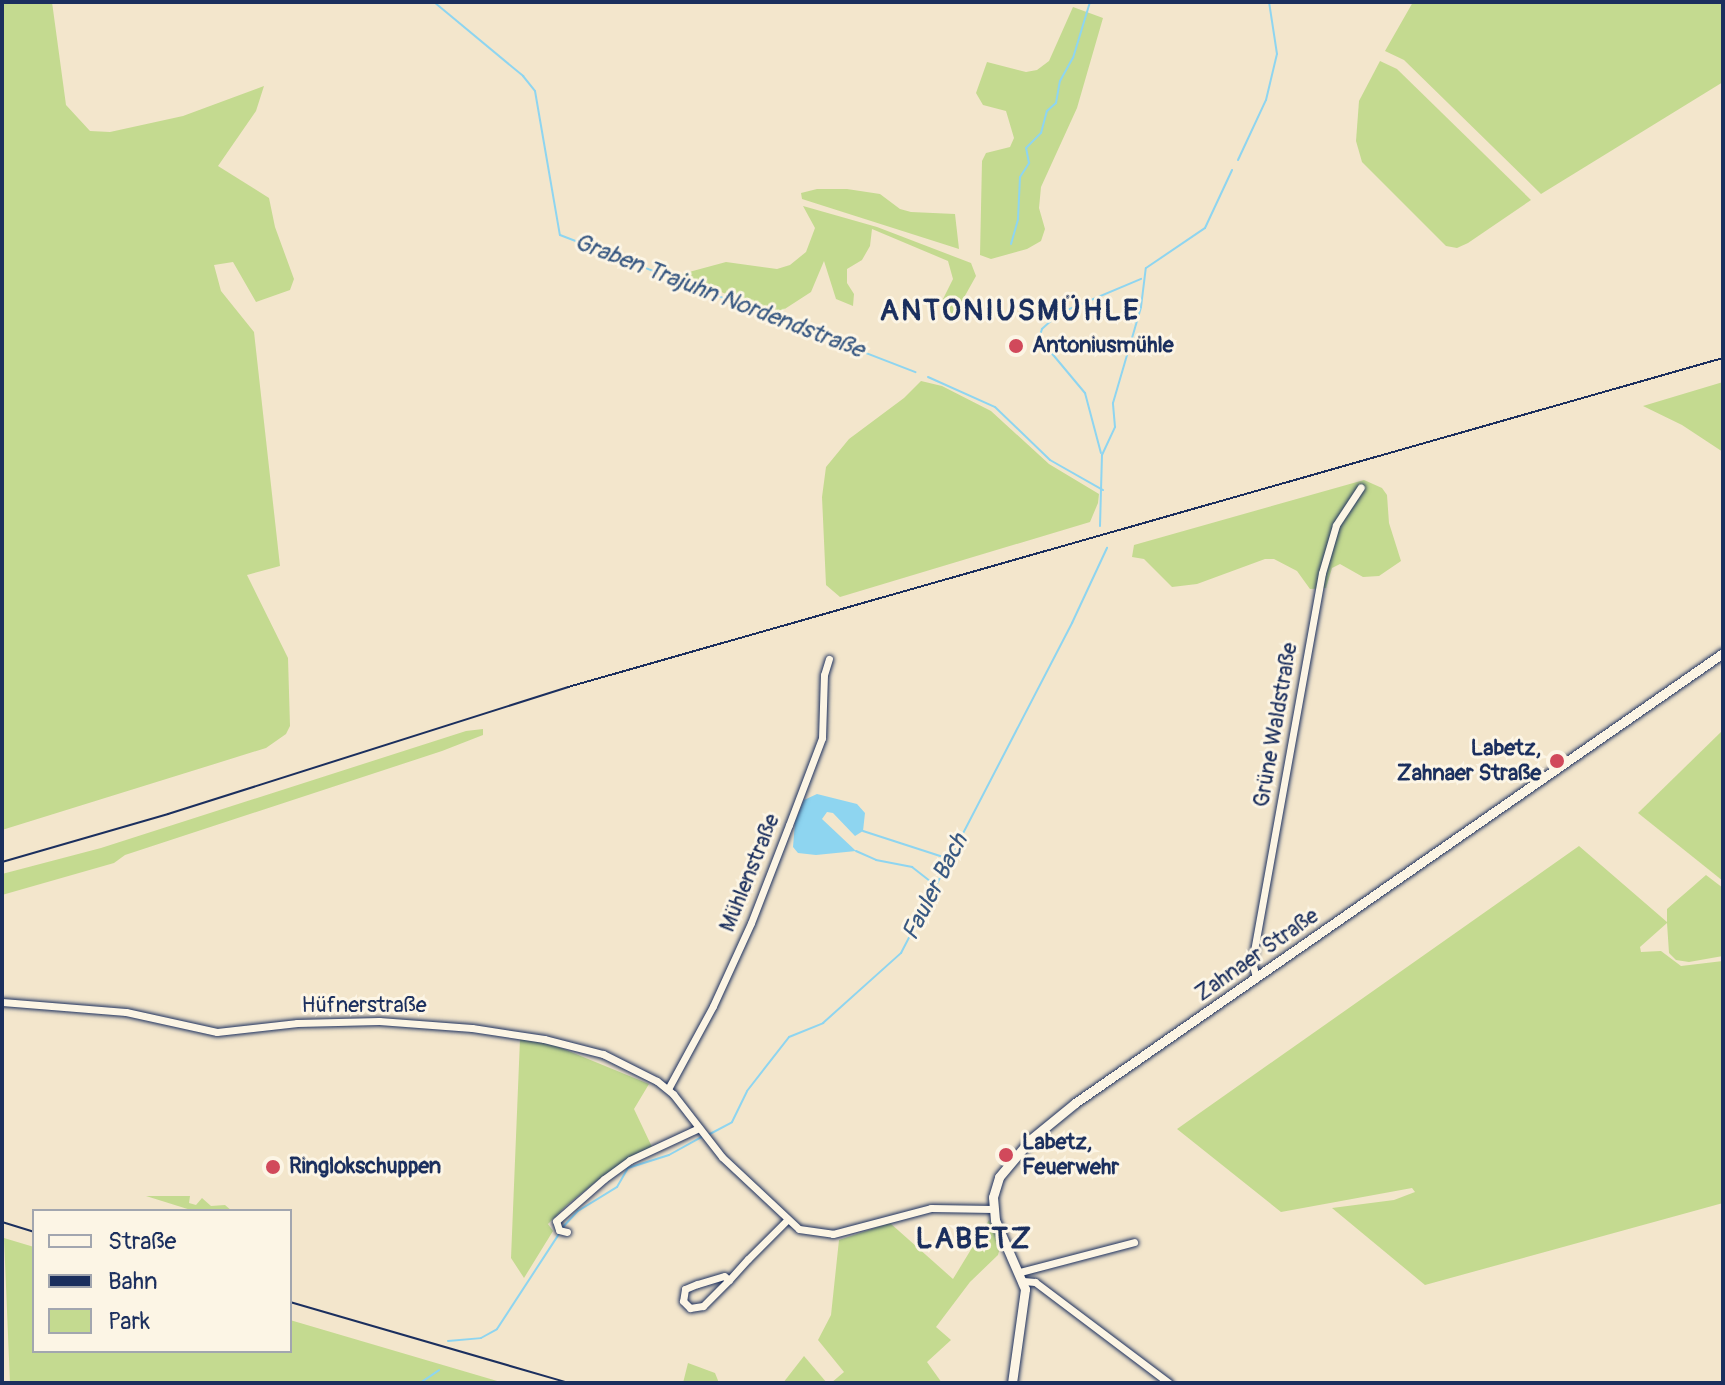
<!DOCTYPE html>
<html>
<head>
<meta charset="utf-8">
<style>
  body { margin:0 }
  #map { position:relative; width:1725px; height:1385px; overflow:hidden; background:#f3e6cc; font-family:Pangolin,sans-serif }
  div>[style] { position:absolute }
  .green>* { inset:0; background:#c4da90 }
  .water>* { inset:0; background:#8ed5f0 }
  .stream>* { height:2px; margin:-1px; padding:0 1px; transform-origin:1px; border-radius:1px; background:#8ed5f0 }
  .roads { filter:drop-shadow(0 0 2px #1b2f5e) drop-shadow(0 0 2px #1b2f5e) }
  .street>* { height:7px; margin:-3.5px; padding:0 3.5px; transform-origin:3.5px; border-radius:3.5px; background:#fcf5e5 }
  .secondary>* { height:9px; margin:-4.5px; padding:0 4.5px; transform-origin:4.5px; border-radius:4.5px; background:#fcf5e5 }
  .rail>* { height:2px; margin:-1px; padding:0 1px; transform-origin:1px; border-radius:1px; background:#1b2f5e }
  .dots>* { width:22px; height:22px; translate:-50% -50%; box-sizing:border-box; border:4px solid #fcf5e5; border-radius:50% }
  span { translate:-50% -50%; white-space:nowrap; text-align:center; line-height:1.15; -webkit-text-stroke:6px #fcf5e5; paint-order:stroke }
  .poi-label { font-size:22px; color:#1b2f5e; font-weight:700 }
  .left { translate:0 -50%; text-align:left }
  .right { translate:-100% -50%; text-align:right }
  .street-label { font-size:22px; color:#1b2f5e }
  .water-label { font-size:24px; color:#385882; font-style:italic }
  .district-label { font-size:30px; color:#1b2f5e; font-weight:700; letter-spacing:2px }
  .frame { position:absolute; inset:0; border:4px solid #1b2f5e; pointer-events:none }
  .legend { position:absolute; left:32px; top:1209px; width:260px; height:144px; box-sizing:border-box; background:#fcf5e5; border:2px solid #a2a6af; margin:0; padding:10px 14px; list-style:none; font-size:24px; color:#1b2f5e }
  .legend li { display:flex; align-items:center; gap:16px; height:40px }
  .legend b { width:40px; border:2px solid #a2a6af }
</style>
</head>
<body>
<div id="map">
  <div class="green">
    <div style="clip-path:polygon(2px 2px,52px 2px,66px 105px,90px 131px,110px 132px,183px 116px,264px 86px,256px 111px,218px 166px,269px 198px,275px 227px,294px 279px,290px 290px,256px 302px,233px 262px,214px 265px,221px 291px,254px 332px,280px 566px,247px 575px,288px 658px,290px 726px,286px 734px,266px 748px,2px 830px)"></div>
    <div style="clip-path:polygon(1413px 2px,1723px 2px,1723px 82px,1541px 194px,1404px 60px,1385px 51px)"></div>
    <div style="clip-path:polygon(1073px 7px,1103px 18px,1077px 108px,1041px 187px,1039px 208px,1045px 229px,1041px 241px,1027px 249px,991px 259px,980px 255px,982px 161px,986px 153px,1010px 147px,1014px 138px,1006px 111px,983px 105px,976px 93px,987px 62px,1026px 72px,1037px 70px,1049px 61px)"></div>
    <div style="clip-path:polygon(1380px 61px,1397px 69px,1531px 200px,1468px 243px,1457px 248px,1446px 246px,1362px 162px,1356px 141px,1359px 101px)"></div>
    <div style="clip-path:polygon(817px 189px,847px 189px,880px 194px,900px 209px,911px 212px,955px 214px,959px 249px,802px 199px,801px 193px)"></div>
    <div style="clip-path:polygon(803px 206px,877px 227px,971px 263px,976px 276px,952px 319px,943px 311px,943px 299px,953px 279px,948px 261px,872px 229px,870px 246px,862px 260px,847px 269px,847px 283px,854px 294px,853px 306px,836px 299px,824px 261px,811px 292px,777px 314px,678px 275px,726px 262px,777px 269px,790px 265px,806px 252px,815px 228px)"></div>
    <div style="clip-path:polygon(921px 381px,942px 386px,991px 411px,1049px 464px,1099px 494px,1098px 503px,1090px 522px,840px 597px,826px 585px,822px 497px,826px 467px,849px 439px,904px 398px)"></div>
    <div style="clip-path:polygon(1723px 382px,1723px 452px,1682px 425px,1643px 406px)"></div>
    <div style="clip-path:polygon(1364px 480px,1382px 488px,1387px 495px,1389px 523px,1401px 561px,1379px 576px,1363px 577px,1340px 564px,1332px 568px,1326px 588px,1310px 589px,1297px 571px,1274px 559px,1265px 559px,1197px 584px,1172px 587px,1144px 559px,1132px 557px,1134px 545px)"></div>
    <div style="clip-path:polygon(483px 729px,483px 735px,442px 751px,125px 855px,114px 863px,2px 895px,2px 874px,101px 848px,466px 731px)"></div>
    <div style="clip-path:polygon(1723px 730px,1723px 881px,1638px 813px)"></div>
    <div style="clip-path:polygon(1579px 846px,1667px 922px,1667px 909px,1706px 875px,1723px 888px,1723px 956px,1689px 962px,1676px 960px,1669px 953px,1667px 923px,1640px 947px,1641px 952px,1661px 951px,1681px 966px,1723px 961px,1723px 1203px,1425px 1285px,1332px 1208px,1394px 1200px,1415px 1192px,1412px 1188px,1281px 1212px,1177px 1129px)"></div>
    <div style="clip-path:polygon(520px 1039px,554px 1045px,649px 1084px,634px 1109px,652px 1147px,603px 1176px,567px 1205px,548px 1224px,553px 1231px,524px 1278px,511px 1258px)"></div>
    <div style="clip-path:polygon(146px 1196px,190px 1196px,189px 1203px,196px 1205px,202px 1198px,211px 1206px,225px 1205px,232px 1211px,194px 1211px)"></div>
    <div style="clip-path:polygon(989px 1220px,1001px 1244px,998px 1255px,970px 1282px,936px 1327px,951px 1340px,927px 1362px,942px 1383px,831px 1383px,844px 1372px,818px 1340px,831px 1315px,839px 1240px,890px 1223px,953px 1279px)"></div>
    <div style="clip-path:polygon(4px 1238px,34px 1247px,34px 1351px,290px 1351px,290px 1320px,504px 1383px,10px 1383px)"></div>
    <div style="clip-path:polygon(804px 1356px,827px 1383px,783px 1383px)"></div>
    <div style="clip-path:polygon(688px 1363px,715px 1373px,719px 1383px,683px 1383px)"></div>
  </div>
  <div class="water">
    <div style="clip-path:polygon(817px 794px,857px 804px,865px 813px,863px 831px,855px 836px,833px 813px,827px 812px,822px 819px,856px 851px,816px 855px,798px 853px,793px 847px,795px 822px,804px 800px)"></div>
  </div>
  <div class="stream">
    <div style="left:434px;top:2px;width:116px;rotate:39.7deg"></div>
    <div style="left:523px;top:76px;width:19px;rotate:51deg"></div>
    <div style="left:535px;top:91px;width:146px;rotate:80.2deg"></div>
    <div style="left:560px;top:235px;width:381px;rotate:21.1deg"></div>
    <div style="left:1238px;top:160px;width:66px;rotate:-65deg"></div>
    <div style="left:1266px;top:100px;width:47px;rotate:-76.6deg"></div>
    <div style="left:1277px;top:54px;width:53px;rotate:-98.7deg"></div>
    <div style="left:1011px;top:244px;width:26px;rotate:-74deg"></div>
    <div style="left:1018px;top:219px;width:42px;rotate:-87.3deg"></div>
    <div style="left:1020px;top:177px;width:17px;rotate:-57deg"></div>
    <div style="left:1029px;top:163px;width:15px;rotate:-101deg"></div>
    <div style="left:1026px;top:148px;width:21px;rotate:-45deg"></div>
    <div style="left:1041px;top:133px;width:23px;rotate:-75deg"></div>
    <div style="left:1047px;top:111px;width:12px;rotate:-42deg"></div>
    <div style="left:1056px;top:103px;width:22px;rotate:-80deg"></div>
    <div style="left:1060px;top:81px;width:26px;rotate:-61deg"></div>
    <div style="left:1073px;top:58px;width:59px;rotate:-73.1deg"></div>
    <div style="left:1060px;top:313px;width:88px;rotate:-22.8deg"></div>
    <div style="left:1053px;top:319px;width:15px;rotate:138deg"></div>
    <div style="left:1042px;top:329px;width:9px;rotate:108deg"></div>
    <div style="left:1039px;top:338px;width:72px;rotate:50.1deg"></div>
    <div style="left:1085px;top:393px;width:62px;rotate:75.1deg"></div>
    <div style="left:928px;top:377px;width:73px;rotate:24.1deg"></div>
    <div style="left:995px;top:407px;width:76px;rotate:43.9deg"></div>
    <div style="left:1050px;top:460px;width:61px;rotate:29.5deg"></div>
    <div style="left:1100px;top:526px;width:71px;rotate:-88.4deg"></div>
    <div style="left:1102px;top:455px;width:31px;rotate:-65deg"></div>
    <div style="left:1115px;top:427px;width:24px;rotate:-95deg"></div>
    <div style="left:1113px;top:403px;width:100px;rotate:-73.7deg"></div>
    <div style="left:1141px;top:307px;width:39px;rotate:-83deg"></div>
    <div style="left:1146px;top:268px;width:71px;rotate:-34.1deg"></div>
    <div style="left:1205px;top:228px;width:64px;rotate:-65deg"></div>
    <div style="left:863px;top:831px;width:90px;rotate:18deg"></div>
    <div style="left:856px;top:851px;width:22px;rotate:24deg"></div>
    <div style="left:876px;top:860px;width:37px;rotate:11deg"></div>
    <div style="left:912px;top:867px;width:28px;rotate:38deg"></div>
    <div style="left:708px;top:1135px;width:27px;rotate:-28deg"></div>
    <div style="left:732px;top:1122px;width:34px;rotate:-64deg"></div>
    <div style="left:747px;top:1091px;width:68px;rotate:-52.1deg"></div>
    <div style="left:789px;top:1037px;width:37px;rotate:-22deg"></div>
    <div style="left:823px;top:1023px;width:105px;rotate:-41.9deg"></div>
    <div style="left:901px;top:953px;width:372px;rotate:-62.6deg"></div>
    <div style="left:1072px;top:623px;width:83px;rotate:-65deg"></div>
    <div style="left:562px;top:1228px;width:23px;rotate:-47deg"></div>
    <div style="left:578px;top:1211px;width:46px;rotate:-31.6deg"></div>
    <div style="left:617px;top:1187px;width:22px;rotate:-60deg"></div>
    <div style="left:628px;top:1168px;width:43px;rotate:-17.6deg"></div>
    <div style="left:669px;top:1155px;width:38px;rotate:-29deg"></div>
    <div style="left:448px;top:1341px;width:33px;rotate:-5deg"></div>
    <div style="left:481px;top:1338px;width:18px;rotate:-29deg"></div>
    <div style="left:497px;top:1329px;width:113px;rotate:-56.9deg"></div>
    <div style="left:420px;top:1383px;width:23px;rotate:-34deg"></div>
  </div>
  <div class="roads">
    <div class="street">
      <div style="left:1256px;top:977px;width:16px;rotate:-105deg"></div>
      <div style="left:1252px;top:962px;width:395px;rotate:-79.8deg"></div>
      <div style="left:1322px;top:573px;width:50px;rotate:-73.7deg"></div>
      <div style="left:1336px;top:525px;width:45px;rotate:-56.7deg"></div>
      <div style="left:2px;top:1002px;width:124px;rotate:4.6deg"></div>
      <div style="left:126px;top:1012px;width:93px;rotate:12.4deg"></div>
      <div style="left:217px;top:1032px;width:81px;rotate:-6.4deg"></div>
      <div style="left:297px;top:1023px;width:82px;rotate:-1.4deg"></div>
      <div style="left:379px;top:1021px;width:93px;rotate:4.3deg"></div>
      <div style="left:472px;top:1028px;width:73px;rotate:8.7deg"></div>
      <div style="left:544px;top:1039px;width:61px;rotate:14.3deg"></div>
      <div style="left:603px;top:1054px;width:60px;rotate:26.6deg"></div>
      <div style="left:657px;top:1081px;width:21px;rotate:39deg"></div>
      <div style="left:673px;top:1094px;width:80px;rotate:52.1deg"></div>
      <div style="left:722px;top:1157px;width:105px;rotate:43.1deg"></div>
      <div style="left:799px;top:1229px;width:34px;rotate:8deg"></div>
      <div style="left:833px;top:1234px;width:101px;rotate:-14.9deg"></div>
      <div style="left:931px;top:1208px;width:62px;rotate:0.9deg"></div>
      <div style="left:668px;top:1089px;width:94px;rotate:-61.5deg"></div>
      <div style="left:713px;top:1006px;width:91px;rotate:-65.4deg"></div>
      <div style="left:751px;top:923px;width:105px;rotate:-68.8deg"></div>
      <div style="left:789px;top:825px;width:93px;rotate:-69.2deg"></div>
      <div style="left:822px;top:738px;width:63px;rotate:-88.2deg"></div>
      <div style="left:824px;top:675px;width:17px;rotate:-73deg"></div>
      <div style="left:567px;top:1232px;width:8px;rotate:-166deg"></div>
      <div style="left:559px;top:1230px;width:9px;rotate:-108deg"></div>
      <div style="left:556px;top:1221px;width:64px;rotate:-41.2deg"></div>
      <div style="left:604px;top:1179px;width:32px;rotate:-36deg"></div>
      <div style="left:630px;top:1160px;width:76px;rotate:-24.9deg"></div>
      <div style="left:1020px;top:1272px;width:118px;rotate:-14.7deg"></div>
      <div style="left:729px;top:1280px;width:6px;rotate:-141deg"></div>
      <div style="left:724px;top:1276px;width:28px;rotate:163deg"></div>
      <div style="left:697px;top:1284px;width:13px;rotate:157deg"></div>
      <div style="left:685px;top:1289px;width:12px;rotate:99deg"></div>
      <div style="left:683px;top:1301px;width:10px;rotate:45deg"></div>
      <div style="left:690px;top:1308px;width:13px;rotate:-9deg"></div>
      <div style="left:703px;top:1306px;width:37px;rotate:-45deg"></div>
      <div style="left:729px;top:1280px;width:28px;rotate:-48deg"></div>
      <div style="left:748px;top:1259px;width:55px;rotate:-45deg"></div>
      <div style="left:1023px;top:1281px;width:12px;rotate:5deg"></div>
      <div style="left:1035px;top:1282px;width:168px;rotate:37deg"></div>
    </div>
    <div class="secondary">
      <div style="left:1012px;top:1383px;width:95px;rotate:-82.1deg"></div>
      <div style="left:1025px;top:1289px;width:75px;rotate:-113.5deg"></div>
      <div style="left:995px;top:1220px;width:23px;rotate:-95deg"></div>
      <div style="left:993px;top:1197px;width:21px;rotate:-73deg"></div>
      <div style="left:999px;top:1177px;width:50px;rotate:-49.9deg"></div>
      <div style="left:1031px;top:1139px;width:57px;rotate:-39.3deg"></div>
      <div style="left:1075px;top:1103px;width:789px;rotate:-34.78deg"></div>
    </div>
  </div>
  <div class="rail">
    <div style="left:2px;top:862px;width:173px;rotate:-16.1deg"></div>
    <div style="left:168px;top:814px;width:420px;rotate:-17.6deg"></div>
    <div style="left:568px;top:687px;width:1201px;rotate:-15.9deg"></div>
    <div style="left:2px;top:1222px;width:34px;rotate:17deg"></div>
    <div style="left:290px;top:1302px;width:290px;rotate:16.2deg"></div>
  </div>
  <div class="dots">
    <div style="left:1016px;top:346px;background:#d1495b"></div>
    <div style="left:1557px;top:761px;background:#d1495b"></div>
    <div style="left:1006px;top:1155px;background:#d1495b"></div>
    <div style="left:273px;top:1167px;background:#d1495b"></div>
  </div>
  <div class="poi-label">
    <span class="left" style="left:1032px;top:346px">Antoniusmühle</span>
    <span class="right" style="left:1541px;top:761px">Labetz,<br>Zahnaer Straße</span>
    <span class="left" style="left:1022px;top:1155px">Labetz,<br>Feuerwehr</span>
    <span class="left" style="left:289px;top:1167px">Ringlokschuppen</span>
  </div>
  <div class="street-label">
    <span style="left:1276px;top:725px;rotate:-80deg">Grüne Waldstraße</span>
    <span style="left:750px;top:873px;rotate:-68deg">Mühlenstraße</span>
    <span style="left:1257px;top:955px;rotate:-35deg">Zahnaer Straße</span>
    <span style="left:364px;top:1006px">Hüfnerstraße</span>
  </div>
  <div class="water-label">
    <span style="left:719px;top:296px;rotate:21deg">Graben Trajuhn Nordendstraße</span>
    <span style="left:935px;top:887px;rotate:-63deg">Fauler Bach</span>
  </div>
  <div class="district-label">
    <span style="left:1010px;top:311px">ANTONIUSMÜHLE</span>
    <span style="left:974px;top:1239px">LABETZ</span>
  </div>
  <div class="frame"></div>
  <ul class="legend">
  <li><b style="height:10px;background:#fcf5e5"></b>Straße</li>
  <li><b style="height:10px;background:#1b2f5e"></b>Bahn</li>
  <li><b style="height:22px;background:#c4da90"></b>Park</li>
  </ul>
</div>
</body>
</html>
